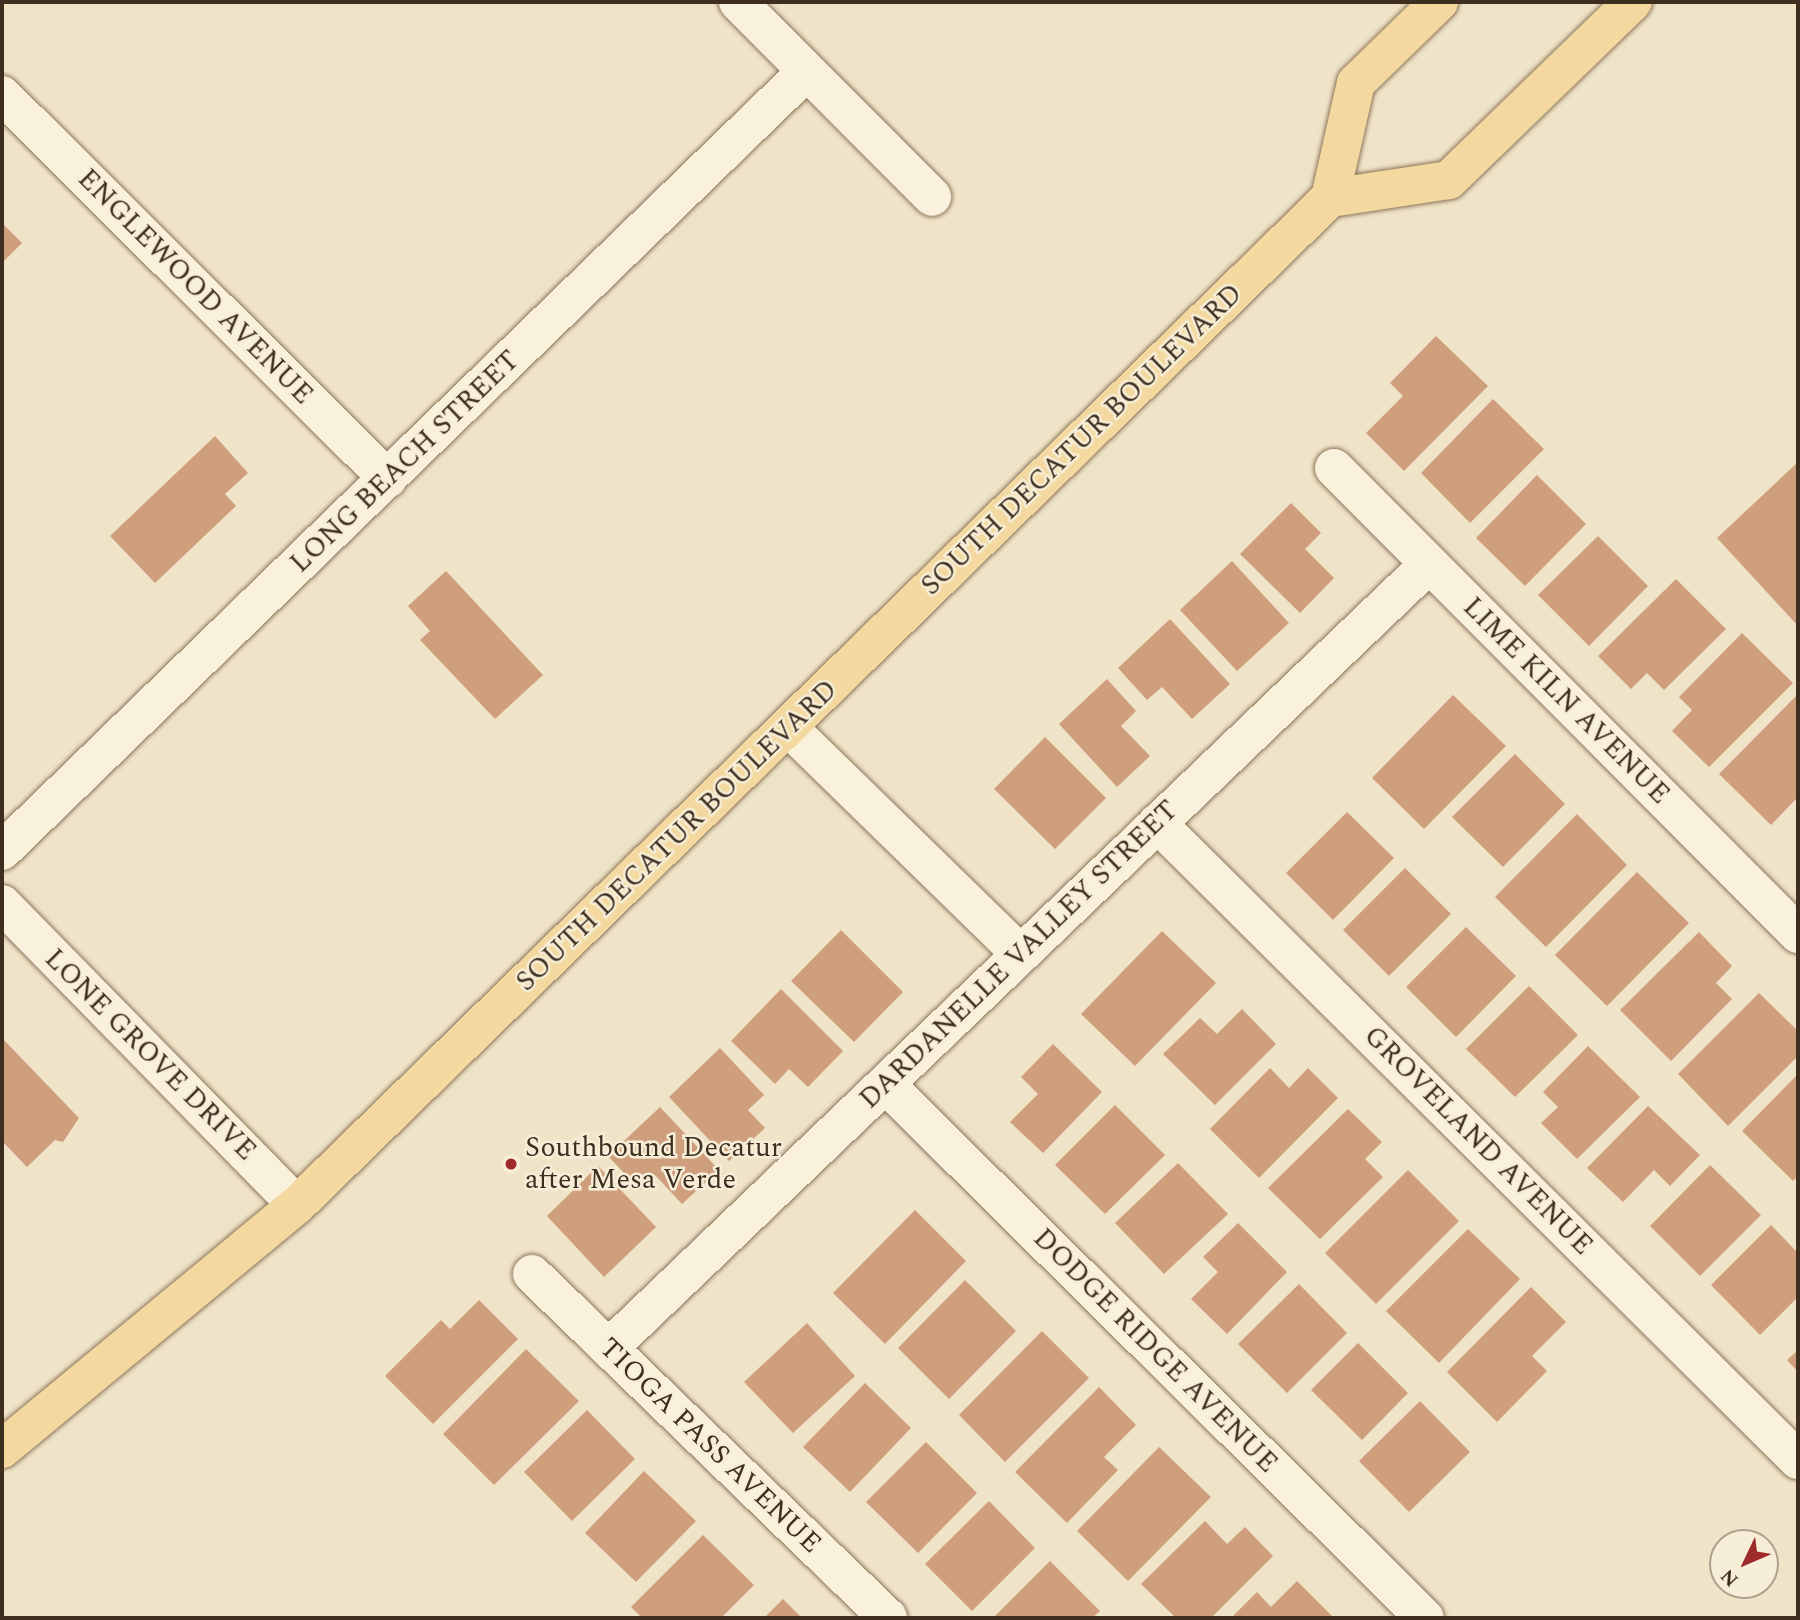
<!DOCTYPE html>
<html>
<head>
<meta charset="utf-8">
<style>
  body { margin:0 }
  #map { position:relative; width:1800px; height:1620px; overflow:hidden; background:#f0e4c8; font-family:Spectral,serif }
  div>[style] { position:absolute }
  .building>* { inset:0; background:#cf9f7d }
  .roads { filter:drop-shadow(0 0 2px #8d765c) drop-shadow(0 0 2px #8d765c) }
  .minor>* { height:38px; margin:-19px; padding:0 19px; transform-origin:19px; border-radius:19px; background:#faf1dc }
  .major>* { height:38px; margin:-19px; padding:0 19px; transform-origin:19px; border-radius:19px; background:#f3d9a0 }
  .dots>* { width:19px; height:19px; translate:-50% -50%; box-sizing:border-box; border:4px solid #f7eed8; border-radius:50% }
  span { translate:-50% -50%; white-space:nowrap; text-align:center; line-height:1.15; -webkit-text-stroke:5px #f7eed8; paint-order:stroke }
  .street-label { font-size:28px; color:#3d2e20 }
  .poi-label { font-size:28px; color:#3d2e20 }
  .left { translate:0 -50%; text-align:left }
  .frame { position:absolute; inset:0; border:4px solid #3d2e20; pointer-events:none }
  .north { position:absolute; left:1709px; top:1529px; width:70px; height:70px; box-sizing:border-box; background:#f7eed8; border:2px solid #ada18e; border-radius:50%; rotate:226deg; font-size:19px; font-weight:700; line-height:28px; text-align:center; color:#3d2e20 }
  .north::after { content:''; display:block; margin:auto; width:24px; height:32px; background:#9e2a2b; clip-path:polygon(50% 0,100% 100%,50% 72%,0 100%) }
</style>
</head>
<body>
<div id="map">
  <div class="building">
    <div style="clip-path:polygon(2px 223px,22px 243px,2px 263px)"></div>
    <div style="clip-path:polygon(1436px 336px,1488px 386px,1404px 471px,1366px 433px,1403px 396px,1390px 383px)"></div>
    <div style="clip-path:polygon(1493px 399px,1544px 449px,1470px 523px,1421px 473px)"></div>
    <div style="clip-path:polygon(215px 436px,248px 473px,225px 494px,236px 506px,155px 583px,110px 536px)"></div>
    <div style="clip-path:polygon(1798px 462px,1798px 626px,1717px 538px)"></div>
    <div style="clip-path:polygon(1537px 475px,1586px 524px,1525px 586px,1476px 538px)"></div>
    <div style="clip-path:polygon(1291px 503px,1321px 533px,1305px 549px,1334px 578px,1300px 613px,1240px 554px)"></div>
    <div style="clip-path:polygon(1598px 536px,1648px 586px,1589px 646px,1538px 595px)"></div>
    <div style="clip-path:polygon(1232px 561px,1289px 623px,1237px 671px,1180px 610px)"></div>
    <div style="clip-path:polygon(446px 571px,543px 675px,495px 719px,420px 640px,430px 631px,408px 606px)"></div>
    <div style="clip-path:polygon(1676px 579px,1726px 629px,1664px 690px,1647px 673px,1631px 689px,1598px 656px)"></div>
    <div style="clip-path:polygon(1170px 619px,1230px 684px,1192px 719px,1162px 687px,1147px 700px,1118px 668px)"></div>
    <div style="clip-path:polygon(1742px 633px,1793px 683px,1709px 767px,1672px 731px,1692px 710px,1679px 697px)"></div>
    <div style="clip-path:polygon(1107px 679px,1136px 711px,1121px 726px,1150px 756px,1117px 787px,1059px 724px)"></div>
    <div style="clip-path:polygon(1798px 694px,1798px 797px,1771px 825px,1719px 774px)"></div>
    <div style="clip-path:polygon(1453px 695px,1506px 746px,1424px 829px,1372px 778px)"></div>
    <div style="clip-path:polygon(1045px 737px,1106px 798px,1055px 849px,994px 789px)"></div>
    <div style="clip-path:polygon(1515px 754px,1565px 804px,1503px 867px,1452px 817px)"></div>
    <div style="clip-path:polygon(1347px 812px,1394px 858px,1333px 920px,1286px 873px)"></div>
    <div style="clip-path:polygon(1577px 814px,1627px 865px,1546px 947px,1495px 897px)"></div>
    <div style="clip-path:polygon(1405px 868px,1451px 914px,1389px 976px,1343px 930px)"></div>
    <div style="clip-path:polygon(1637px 872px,1689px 923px,1607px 1006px,1555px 955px)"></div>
    <div style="clip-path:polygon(1466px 927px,1516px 976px,1456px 1037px,1406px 987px)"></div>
    <div style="clip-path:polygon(841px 930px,903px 992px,854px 1042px,791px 981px)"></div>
    <div style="clip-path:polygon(1162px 931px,1216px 983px,1135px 1066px,1081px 1014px)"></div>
    <div style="clip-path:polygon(1699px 932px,1732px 966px,1716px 983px,1732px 999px,1671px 1061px,1620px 1010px)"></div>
    <div style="clip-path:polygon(1529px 986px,1578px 1035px,1515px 1097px,1466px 1049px)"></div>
    <div style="clip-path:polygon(781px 989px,843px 1051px,808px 1087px,789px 1069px,775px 1084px,731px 1041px)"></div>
    <div style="clip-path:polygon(1759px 993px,1798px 1031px,1798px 1056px,1728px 1126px,1678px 1074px)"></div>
    <div style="clip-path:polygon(1242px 1009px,1276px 1044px,1215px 1105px,1163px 1054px,1200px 1018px,1217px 1034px)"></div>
    <div style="clip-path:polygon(2px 1038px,79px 1118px,63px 1142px,55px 1140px,27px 1167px,2px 1141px)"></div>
    <div style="clip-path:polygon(1053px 1044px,1102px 1092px,1043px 1153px,1010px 1122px,1038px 1094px,1021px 1077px)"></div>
    <div style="clip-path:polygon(1588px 1046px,1640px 1097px,1577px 1159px,1541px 1123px,1558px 1107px,1543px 1092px)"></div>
    <div style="clip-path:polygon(720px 1048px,764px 1095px,748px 1110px,765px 1128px,729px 1161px,669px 1097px)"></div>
    <div style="clip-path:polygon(1270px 1068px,1289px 1088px,1308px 1068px,1338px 1098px,1259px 1178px,1210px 1129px)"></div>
    <div style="clip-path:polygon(1798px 1074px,1798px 1176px,1793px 1181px,1742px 1131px)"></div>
    <div style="clip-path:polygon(1115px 1105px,1165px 1155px,1105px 1214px,1055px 1165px)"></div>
    <div style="clip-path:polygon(1648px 1106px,1700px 1155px,1670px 1186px,1654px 1170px,1623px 1202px,1587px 1168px)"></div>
    <div style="clip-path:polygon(660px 1107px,719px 1170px,682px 1204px,655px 1175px,640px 1190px,608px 1156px)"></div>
    <div style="clip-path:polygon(1348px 1109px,1382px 1142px,1365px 1159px,1383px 1177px,1320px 1239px,1268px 1188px)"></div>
    <div style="clip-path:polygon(1178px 1163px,1228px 1214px,1164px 1274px,1115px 1223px)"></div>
    <div style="clip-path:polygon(1710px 1165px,1761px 1215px,1700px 1276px,1650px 1226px)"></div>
    <div style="clip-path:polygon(598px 1166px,656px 1227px,604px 1277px,547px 1216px)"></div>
    <div style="clip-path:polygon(1408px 1170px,1459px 1221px,1376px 1304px,1325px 1253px)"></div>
    <div style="clip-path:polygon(915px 1210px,966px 1261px,885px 1344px,833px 1293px)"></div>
    <div style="clip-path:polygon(1238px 1223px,1287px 1272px,1227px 1334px,1191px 1299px,1218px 1272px,1203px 1257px)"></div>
    <div style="clip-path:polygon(1771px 1225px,1798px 1253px,1798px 1297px,1760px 1335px,1711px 1285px)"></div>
    <div style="clip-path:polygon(1468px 1229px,1520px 1279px,1439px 1363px,1386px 1311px)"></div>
    <div style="clip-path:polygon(965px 1280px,1016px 1331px,949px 1399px,898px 1348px)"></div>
    <div style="clip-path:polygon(1299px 1284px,1347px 1333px,1287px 1393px,1238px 1344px)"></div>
    <div style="clip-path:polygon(1531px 1287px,1566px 1322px,1532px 1356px,1547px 1371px,1497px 1422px,1447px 1372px)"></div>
    <div style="clip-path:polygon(479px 1300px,518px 1339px,433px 1424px,385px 1376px,441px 1320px,450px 1329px)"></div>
    <div style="clip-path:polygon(807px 1323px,855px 1376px,793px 1433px,744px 1382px)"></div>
    <div style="clip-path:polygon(1042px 1331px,1089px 1378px,1005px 1462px,959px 1415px)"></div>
    <div style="clip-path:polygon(1358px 1343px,1408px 1393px,1362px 1440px,1311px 1390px)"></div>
    <div style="clip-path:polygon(526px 1349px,579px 1401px,494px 1485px,443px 1434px)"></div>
    <div style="clip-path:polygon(1798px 1350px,1798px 1372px,1787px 1360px)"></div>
    <div style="clip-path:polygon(865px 1383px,911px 1428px,850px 1492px,803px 1447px)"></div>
    <div style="clip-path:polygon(1099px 1387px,1136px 1425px,1104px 1457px,1118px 1470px,1067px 1523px,1015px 1472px)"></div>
    <div style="clip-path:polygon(1420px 1401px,1470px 1452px,1409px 1512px,1359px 1461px)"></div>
    <div style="clip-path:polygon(587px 1410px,635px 1459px,572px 1521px,524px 1472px)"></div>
    <div style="clip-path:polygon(926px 1442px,977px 1493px,918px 1553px,866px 1502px)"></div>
    <div style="clip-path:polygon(1159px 1447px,1211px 1497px,1128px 1581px,1077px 1531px)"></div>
    <div style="clip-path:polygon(644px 1471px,696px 1521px,636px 1582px,585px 1533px)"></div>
    <div style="clip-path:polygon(989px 1501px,1035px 1548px,972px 1611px,925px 1564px)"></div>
    <div style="clip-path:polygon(1205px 1521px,1227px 1544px,1245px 1527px,1273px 1556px,1211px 1618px,1176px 1618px,1141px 1584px)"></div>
    <div style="clip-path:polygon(703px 1535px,754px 1585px,721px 1618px,642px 1618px,631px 1607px)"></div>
    <div style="clip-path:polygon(1050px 1561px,1100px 1611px,1092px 1618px,993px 1618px)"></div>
    <div style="clip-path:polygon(1297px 1581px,1334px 1618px,1231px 1618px,1257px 1592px,1271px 1607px)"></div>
    <div style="clip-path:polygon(783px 1599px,802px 1618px,764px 1618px)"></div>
  </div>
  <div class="roads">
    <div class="minor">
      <div style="left:738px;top:2px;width:275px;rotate:45.1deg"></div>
      <div style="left:2px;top:95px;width:544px;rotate:44.85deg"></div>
      <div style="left:1334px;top:468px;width:658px;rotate:45.12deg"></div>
      <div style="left:788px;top:727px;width:325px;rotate:44.3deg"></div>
      <div style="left:1157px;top:823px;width:904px;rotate:44.82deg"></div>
      <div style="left:2px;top:851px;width:1119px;rotate:-44.1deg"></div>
      <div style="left:2px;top:904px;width:421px;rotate:45.6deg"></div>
      <div style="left:885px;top:1084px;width:759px;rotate:44.68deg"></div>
      <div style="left:532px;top:1274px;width:495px;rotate:44deg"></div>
      <div style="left:610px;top:1347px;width:1133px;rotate:-43.71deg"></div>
    </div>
    <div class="major">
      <div style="left:1330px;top:198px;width:120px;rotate:-8.6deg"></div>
      <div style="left:1449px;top:180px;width:256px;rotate:-44.1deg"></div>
      <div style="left:2px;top:1449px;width:383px;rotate:-39.6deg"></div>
      <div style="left:297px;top:1205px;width:1443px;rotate:-44.27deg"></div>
      <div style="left:1330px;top:198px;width:118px;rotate:-77.3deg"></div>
      <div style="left:1356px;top:83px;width:116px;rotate:-44.3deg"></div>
    </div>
  </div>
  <div class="dots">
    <div style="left:511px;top:1164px;background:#9e2a2b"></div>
  </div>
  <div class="street-label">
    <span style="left:195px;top:287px;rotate:45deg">ENGLEWOOD AVENUE</span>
    <span style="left:1082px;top:440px;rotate:-44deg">SOUTH DECATUR BOULEVARD</span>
    <span style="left:405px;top:462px;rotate:-44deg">LONG BEACH STREET</span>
    <span style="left:1566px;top:701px;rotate:45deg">LIME KILN AVENUE</span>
    <span style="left:677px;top:836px;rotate:-44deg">SOUTH DECATUR BOULEVARD</span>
    <span style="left:1019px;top:955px;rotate:-44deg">DARDANELLE VALLEY STREET</span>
    <span style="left:150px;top:1055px;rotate:45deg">LONE GROVE DRIVE</span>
    <span style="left:1478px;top:1141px;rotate:45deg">GROVELAND AVENUE</span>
    <span style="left:1155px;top:1351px;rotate:45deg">DODGE RIDGE AVENUE</span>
    <span style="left:710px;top:1446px;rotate:44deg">TIOGA PASS AVENUE</span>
  </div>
  <div class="poi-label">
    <span class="left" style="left:525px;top:1164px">Southbound Decatur<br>after Mesa Verde</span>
  </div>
  <div class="frame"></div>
  <div class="north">N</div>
</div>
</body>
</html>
